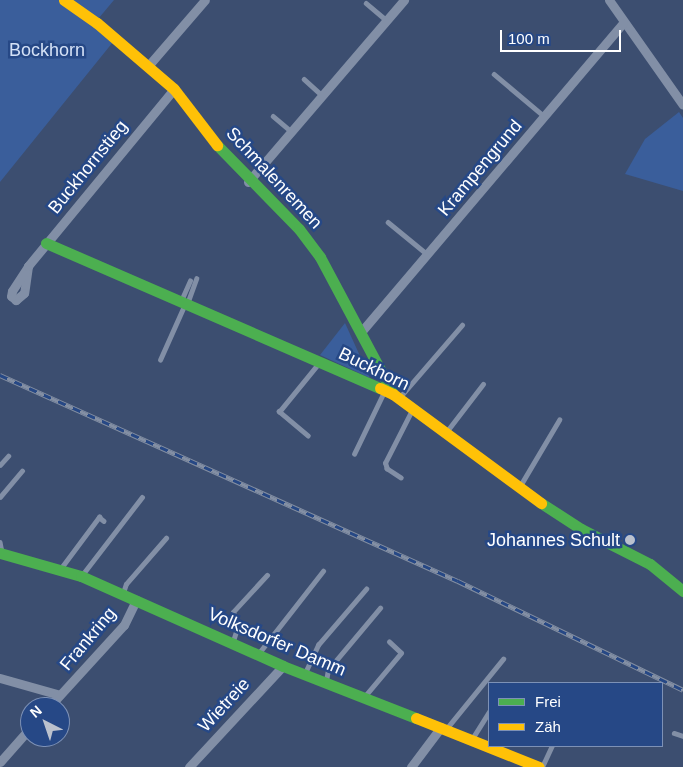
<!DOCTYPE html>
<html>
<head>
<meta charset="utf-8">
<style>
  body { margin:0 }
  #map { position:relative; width:683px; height:767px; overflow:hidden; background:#3c4e70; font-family:Helvetica,sans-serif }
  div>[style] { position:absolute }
  .green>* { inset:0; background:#3a5e9b }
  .lane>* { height:4.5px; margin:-2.25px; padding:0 2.25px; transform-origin:2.25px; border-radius:2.25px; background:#828fa6 }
  .street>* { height:9px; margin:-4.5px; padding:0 4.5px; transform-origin:4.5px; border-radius:4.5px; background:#828fa6 }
  .fast>* { height:11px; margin:-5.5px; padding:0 5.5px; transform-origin:5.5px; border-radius:5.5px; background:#4caf50 }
  .slow>* { height:11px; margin:-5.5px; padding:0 5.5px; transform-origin:5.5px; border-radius:5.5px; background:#ffc107 }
  .rail>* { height:4.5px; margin-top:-2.25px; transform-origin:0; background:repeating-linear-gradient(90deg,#264886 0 8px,#838fa4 0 16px); box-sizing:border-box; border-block:1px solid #838fa4 }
  .dots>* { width:14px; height:14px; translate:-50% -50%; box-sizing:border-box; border:2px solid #264886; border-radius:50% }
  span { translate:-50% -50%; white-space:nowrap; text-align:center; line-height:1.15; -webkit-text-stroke:5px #264886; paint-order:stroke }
  .park-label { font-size:18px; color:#d4e1f6 }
  .street-label { font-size:18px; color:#fff }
  .poi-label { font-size:18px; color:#fff }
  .right { translate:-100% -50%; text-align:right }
  .legend { position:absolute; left:488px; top:682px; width:175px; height:65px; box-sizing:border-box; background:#264886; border:1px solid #7d91b6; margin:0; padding:6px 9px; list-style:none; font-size:15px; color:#fff }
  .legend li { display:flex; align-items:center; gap:10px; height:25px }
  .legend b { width:25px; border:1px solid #7d91b6 }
  .north { position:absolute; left:20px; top:697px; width:50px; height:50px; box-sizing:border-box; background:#264886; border:1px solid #7d91b6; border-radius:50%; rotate:319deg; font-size:14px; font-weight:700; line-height:20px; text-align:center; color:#fff }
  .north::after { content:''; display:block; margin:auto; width:18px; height:22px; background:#bbc1cd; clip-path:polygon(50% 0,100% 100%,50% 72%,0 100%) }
  .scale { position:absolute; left:500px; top:30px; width:121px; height:22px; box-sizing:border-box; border:2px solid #fff; border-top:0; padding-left:6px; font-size:15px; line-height:18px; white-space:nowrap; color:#fff; -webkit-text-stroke:4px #264886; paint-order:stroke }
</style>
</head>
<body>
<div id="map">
  <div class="green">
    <div style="clip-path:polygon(0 0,114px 0,93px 25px,113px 42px,0 182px)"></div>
    <div style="clip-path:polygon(679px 112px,683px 118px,683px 191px,625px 174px,645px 139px)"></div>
    <div style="clip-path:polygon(345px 323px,370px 378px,320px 355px)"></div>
  </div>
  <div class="lane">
    <div style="left:366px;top:3px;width:26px;rotate:40deg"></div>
    <div style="left:494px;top:74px;width:65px;rotate:40deg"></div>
    <div style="left:304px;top:79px;width:24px;rotate:42deg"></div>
    <div style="left:273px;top:116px;width:25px;rotate:40deg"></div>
    <div style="left:388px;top:222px;width:50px;rotate:39.4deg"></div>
    <div style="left:181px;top:301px;width:22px;rotate:-66deg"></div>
    <div style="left:187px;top:304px;width:27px;rotate:-70deg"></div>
    <div style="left:160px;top:360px;width:59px;rotate:-66deg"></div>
    <div style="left:400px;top:397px;width:95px;rotate:-49.3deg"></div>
    <div style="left:447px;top:431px;width:59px;rotate:-52.5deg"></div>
    <div style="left:308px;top:436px;width:38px;rotate:-140deg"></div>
    <div style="left:279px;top:412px;width:63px;rotate:-50.8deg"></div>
    <div style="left:354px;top:454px;width:69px;rotate:-64.2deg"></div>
    <div style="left:0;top:465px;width:12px;rotate:-48deg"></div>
    <div style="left:401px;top:478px;width:17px;rotate:-147deg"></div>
    <div style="left:387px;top:469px;width:6px;rotate:-108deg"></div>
    <div style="left:385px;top:463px;width:59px;rotate:-63deg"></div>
    <div style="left:520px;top:486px;width:77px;rotate:-59.4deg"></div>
    <div style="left:0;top:497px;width:34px;rotate:-50deg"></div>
    <div style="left:0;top:542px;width:10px;rotate:79deg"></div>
    <div style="left:61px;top:568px;width:64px;rotate:-53.3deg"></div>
    <div style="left:99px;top:517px;width:6px;rotate:39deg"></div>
    <div style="left:82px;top:575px;width:98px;rotate:-52.4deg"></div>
    <div style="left:123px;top:593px;width:9px;rotate:-72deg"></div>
    <div style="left:126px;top:584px;width:61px;rotate:-49deg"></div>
    <div style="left:233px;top:641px;width:13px;rotate:-72deg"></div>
    <div style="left:237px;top:629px;width:17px;rotate:-103deg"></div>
    <div style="left:233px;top:612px;width:50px;rotate:-47.4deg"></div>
    <div style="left:259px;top:653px;width:104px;rotate:-52deg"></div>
    <div style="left:305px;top:673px;width:31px;rotate:-65deg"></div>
    <div style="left:318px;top:645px;width:74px;rotate:-49.4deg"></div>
    <div style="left:326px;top:681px;width:11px;rotate:-80deg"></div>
    <div style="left:328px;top:670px;width:81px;rotate:-50deg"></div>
    <div style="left:365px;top:696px;width:56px;rotate:-50.1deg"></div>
    <div style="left:401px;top:653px;width:16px;rotate:-137deg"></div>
    <div style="left:447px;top:728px;width:89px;rotate:-50.9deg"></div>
    <div style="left:674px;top:733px;width:9px;rotate:18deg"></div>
    <div style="left:472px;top:739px;width:32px;rotate:-58deg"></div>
    <div style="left:542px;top:767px;width:23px;rotate:-65deg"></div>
  </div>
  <div class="street">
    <div style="left:609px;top:0;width:128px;rotate:54.8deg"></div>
    <div style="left:148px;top:66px;width:87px;rotate:-49.2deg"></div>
    <div style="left:248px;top:182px;width:240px;rotate:-49.4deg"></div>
    <div style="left:28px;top:266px;width:27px;rotate:98deg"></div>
    <div style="left:24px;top:293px;width:11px;rotate:139deg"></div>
    <div style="left:16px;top:300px;width:6px;rotate:-141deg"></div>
    <div style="left:11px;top:296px;width:5px;rotate:-79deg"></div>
    <div style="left:12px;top:291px;width:30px;rotate:-57deg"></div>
    <div style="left:28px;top:266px;width:229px;rotate:-50.5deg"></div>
    <div style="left:361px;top:332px;width:405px;rotate:-49.7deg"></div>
    <div style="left:0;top:678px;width:62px;rotate:15.8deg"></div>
    <div style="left:49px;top:707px;width:111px;rotate:-47.6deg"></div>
    <div style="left:124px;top:625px;width:28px;rotate:-64deg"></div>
    <div style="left:0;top:762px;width:45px;rotate:-48.6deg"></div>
    <div style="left:189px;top:767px;width:138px;rotate:-47.1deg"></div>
    <div style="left:411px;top:767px;width:50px;rotate:-53.1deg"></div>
  </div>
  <div class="fast">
    <div style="left:217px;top:145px;width:117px;rotate:45.7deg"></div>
    <div style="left:299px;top:229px;width:35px;rotate:53deg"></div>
    <div style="left:320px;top:257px;width:155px;rotate:61.9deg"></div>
    <div style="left:46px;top:243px;width:364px;rotate:23.5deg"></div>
    <div style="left:541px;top:503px;width:48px;rotate:33deg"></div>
    <div style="left:581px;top:529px;width:77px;rotate:26.9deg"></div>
    <div style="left:650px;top:564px;width:43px;rotate:39.3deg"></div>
    <div style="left:0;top:553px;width:84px;rotate:15.9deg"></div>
    <div style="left:81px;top:576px;width:221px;rotate:24deg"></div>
    <div style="left:283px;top:666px;width:143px;rotate:21.4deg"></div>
  </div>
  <div class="slow">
    <div style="left:64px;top:0;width:40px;rotate:34.9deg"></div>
    <div style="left:97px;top:23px;width:101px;rotate:40.6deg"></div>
    <div style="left:174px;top:89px;width:71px;rotate:52.5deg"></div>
    <div style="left:380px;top:388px;width:14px;rotate:25deg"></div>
    <div style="left:393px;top:394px;width:184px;rotate:36.4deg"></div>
    <div style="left:416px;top:718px;width:132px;rotate:21.7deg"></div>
  </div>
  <div class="rail">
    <div style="left:0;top:375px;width:502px;rotate:24.22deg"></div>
    <div style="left:458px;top:581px;width:250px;rotate:25.8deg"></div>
  </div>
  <div class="dots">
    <div style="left:630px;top:540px;background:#bbc1cd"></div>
  </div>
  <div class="park-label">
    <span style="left:47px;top:50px">Bockhorn</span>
  </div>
  <div class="street-label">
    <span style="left:88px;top:167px;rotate:-51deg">Buckhornstieg</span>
    <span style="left:480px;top:168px;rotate:-50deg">Krampengrund</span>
    <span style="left:274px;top:178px;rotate:47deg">Schmalenremen</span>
    <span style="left:374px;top:369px;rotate:26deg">Buckhorn</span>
    <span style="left:88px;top:639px;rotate:-50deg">Frankring</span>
    <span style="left:277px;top:642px;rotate:23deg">Volksdorfer Damm</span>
    <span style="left:224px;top:705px;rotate:-47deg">Wietreie</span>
  </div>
  <div class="poi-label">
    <span class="right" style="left:620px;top:540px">Johannes Schult</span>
  </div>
  <ul class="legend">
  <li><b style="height:6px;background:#4caf50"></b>Frei</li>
  <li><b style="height:6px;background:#ffc107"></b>Zäh</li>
  </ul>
  <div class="north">N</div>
  <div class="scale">100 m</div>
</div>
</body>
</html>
